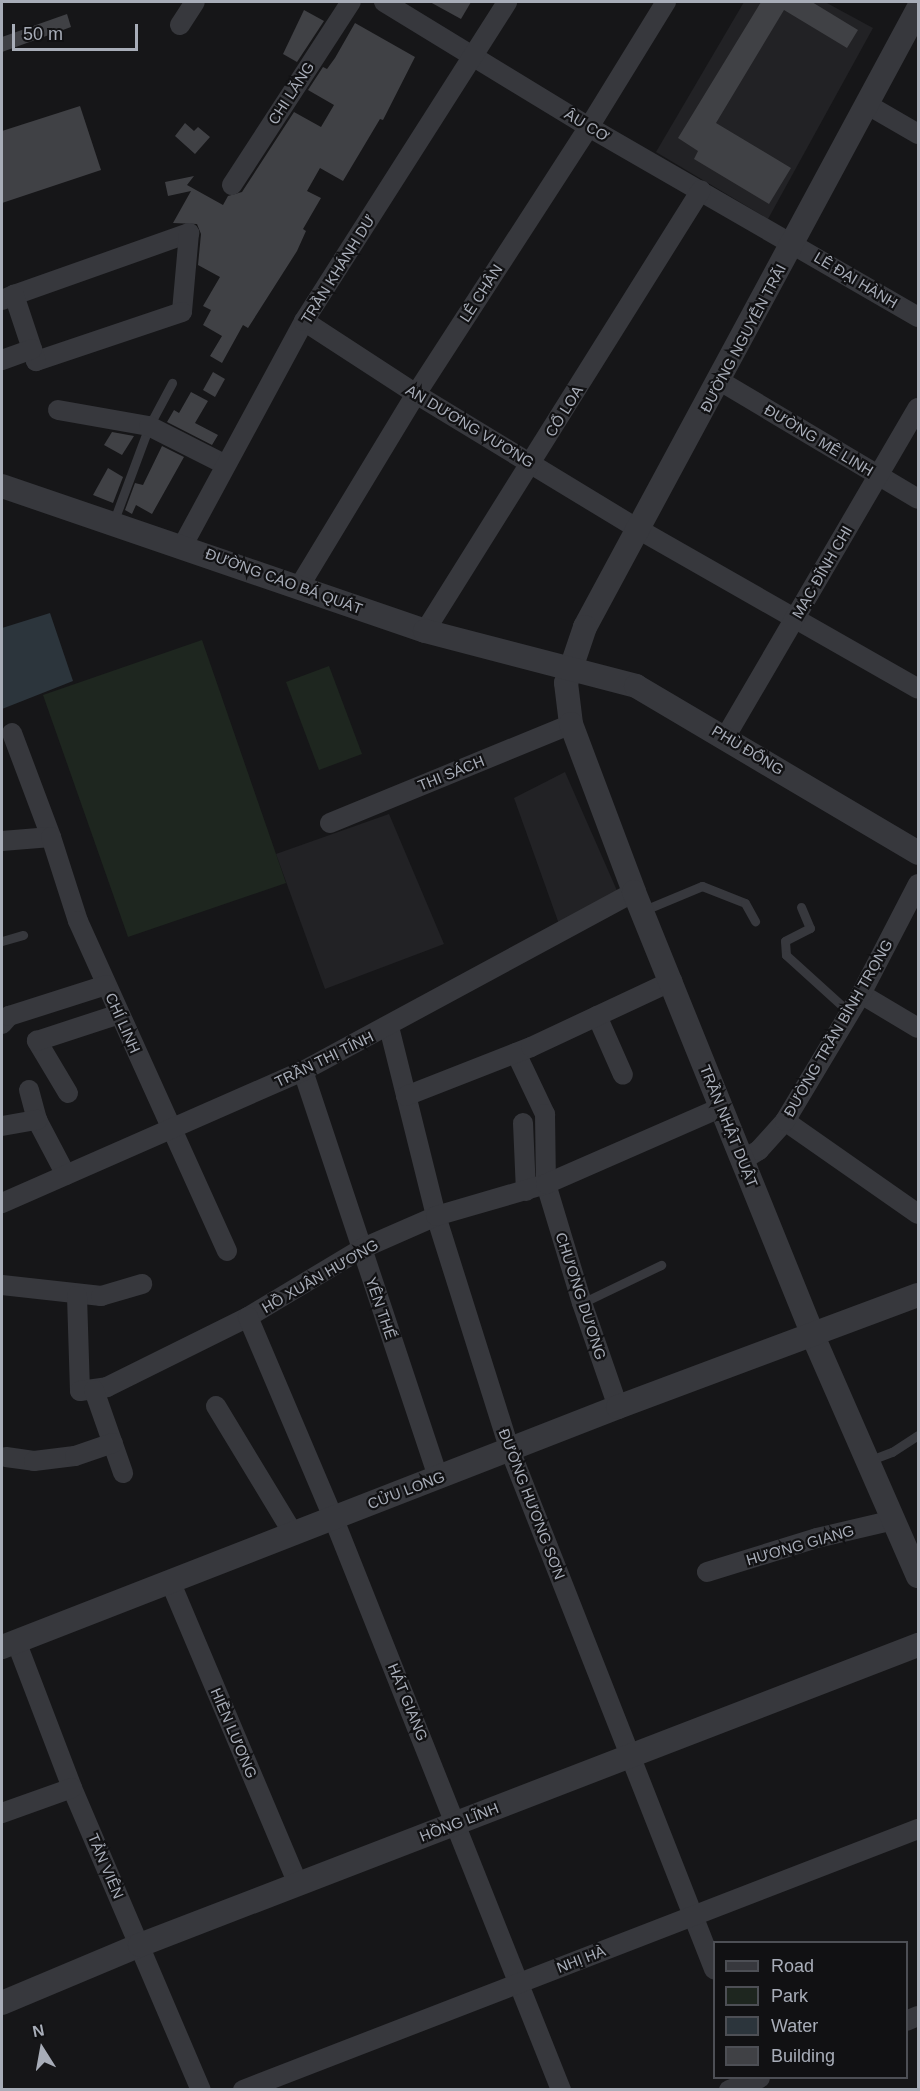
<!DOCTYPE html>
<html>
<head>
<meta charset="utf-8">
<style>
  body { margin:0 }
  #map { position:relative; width:920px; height:2091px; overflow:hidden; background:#161618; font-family:Arial,sans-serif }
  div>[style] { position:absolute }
  .built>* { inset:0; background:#222225 }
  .green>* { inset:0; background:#1e261f }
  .water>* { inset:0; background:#2c353c }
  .building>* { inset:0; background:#404145 }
  .service>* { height:9px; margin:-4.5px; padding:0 4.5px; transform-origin:4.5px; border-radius:4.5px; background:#37383d }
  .minor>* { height:20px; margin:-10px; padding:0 10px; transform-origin:10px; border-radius:10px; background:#37383d }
  .tertiary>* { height:24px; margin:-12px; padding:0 12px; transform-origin:12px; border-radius:12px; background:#37383d }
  span { translate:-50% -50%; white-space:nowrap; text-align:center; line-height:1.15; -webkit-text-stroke:4.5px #111113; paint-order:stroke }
  .street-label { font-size:15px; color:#a8adb8 }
  .frame { position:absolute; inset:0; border:3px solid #a8adb8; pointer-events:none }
  .legend { position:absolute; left:713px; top:1941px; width:195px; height:138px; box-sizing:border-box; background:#111113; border:2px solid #4d4f55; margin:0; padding:8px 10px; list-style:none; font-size:18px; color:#a8adb8 }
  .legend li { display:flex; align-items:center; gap:12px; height:30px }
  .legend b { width:30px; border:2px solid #4d4f55 }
  .north { position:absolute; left:12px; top:2019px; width:60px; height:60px; -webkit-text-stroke:4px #111113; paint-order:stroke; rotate:349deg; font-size:16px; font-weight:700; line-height:24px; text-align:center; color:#a8adb8 }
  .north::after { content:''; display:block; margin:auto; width:21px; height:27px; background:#a8adb8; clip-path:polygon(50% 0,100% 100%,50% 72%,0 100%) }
  .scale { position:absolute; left:12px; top:24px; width:126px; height:27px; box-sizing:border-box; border:3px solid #a8adb8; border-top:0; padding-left:8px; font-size:18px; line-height:21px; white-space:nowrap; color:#a8adb8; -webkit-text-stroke:4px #111113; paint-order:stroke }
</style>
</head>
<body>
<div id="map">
  <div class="built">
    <div style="clip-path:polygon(744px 2px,825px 2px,873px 28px,768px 219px,656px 152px)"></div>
    <div style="clip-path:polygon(565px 772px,618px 893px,559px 924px,514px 798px)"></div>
    <div style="clip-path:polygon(389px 814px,444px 944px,325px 989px,276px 854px)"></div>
  </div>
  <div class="green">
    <div style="clip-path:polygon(202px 640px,286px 883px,128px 937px,43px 695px)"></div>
    <div style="clip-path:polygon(329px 666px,362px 754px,319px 770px,286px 682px)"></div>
  </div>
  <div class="water">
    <div style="clip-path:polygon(50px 613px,73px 681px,2px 709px,2px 628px)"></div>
  </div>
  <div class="building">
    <div style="clip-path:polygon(430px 2px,471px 2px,461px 19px)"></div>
    <div style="clip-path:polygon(761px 2px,812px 2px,858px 30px,847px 48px,784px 10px,716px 123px,791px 168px,769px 204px,694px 159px,698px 151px,678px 138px)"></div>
    <div style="clip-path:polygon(304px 10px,324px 21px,297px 62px,283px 54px)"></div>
    <div style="clip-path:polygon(67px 14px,71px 27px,2px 52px,2px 37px)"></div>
    <div style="clip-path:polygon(355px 23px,415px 57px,383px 120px,380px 119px,343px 181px,320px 168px,307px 191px,321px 198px,303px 229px,306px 231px,297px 251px,248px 328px,243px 325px,222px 363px,210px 356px,222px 336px,203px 325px,211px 310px,203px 306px,220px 277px,198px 265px,201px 234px,197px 224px,173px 223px,191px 191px,168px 196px,165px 182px,194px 176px,187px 185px,223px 205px,228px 196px,242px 192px,294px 112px,321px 127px,334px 105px,308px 90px,323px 67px,327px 69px,335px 58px)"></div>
    <div style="clip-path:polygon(80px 106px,101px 170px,2px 203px,2px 131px)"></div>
    <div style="clip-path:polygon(185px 123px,194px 131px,198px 127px,210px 137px,195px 154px,175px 136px)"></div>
    <div style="clip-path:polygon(213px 372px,225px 379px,215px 397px,203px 390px)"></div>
    <div style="clip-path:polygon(191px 392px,208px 401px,195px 423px,218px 435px,212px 445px,167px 422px,174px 410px,179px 413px)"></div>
    <div style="clip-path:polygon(112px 432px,134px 436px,122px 455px,104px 445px)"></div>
    <div style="clip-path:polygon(162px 446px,184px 457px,152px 514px,136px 505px,132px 514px,125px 510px,135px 483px,143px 485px)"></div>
    <div style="clip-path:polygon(108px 468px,123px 477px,113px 503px,93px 495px)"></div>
  </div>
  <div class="service">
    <div style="left:113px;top:523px;width:103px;rotate:-69.6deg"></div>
    <div style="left:149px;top:426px;width:49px;rotate:-61.9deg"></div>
    <div style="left:801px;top:907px;width:23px;rotate:67deg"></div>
    <div style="left:810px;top:928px;width:28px;rotate:153deg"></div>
    <div style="left:785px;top:941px;width:14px;rotate:86deg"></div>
    <div style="left:786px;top:955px;width:86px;rotate:42.2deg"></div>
    <div style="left:642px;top:911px;width:65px;rotate:-22.6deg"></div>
    <div style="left:702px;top:886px;width:46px;rotate:21.6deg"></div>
    <div style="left:745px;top:903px;width:21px;rotate:61deg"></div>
    <div style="left:2px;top:941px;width:22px;rotate:-16deg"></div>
    <div style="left:582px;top:1303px;width:88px;rotate:-25.7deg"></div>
    <div style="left:868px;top:1461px;width:26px;rotate:-21deg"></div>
    <div style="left:892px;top:1452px;width:31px;rotate:-33deg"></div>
  </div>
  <div class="minor">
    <div style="left:384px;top:2px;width:240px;rotate:31.4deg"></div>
    <div style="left:589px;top:127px;width:380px;rotate:30deg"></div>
    <div style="left:180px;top:25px;width:27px;rotate:-57deg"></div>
    <div style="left:868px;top:105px;width:58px;rotate:30.1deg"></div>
    <div style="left:232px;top:185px;width:218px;rotate:-57deg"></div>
    <div style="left:2px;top:300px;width:13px;rotate:-23deg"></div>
    <div style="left:14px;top:295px;width:186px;rotate:-19.5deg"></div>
    <div style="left:189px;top:233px;width:79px;rotate:95.1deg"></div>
    <div style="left:182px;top:312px;width:154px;rotate:161.4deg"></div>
    <div style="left:36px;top:361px;width:70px;rotate:-108.4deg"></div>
    <div style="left:304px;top:321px;width:134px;rotate:33.1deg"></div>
    <div style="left:416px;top:394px;width:260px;rotate:31.3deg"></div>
    <div style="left:638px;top:529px;width:322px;rotate:29.7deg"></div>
    <div style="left:2px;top:360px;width:32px;rotate:-20deg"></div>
    <div style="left:720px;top:381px;width:230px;rotate:30.8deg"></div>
    <div style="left:58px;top:410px;width:92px;rotate:10deg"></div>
    <div style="left:149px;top:426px;width:86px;rotate:26.9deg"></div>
    <div style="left:183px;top:545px;width:255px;rotate:-61.6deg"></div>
    <div style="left:304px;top:321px;width:378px;rotate:-57.5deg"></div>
    <div style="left:299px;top:587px;width:226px;rotate:-58.8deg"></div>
    <div style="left:416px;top:394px;width:318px;rotate:-57.1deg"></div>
    <div style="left:589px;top:127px;width:147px;rotate:-58.4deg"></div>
    <div style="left:425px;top:631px;width:520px;rotate:-57.96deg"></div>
    <div style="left:12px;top:733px;width:111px;rotate:69.4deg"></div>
    <div style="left:726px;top:736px;width:380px;rotate:-59.7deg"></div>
    <div style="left:330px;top:823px;width:261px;rotate:-22.3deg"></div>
    <div style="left:2px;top:841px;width:49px;rotate:-4.7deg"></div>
    <div style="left:51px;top:837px;width:88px;rotate:72.2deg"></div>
    <div style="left:78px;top:921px;width:362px;rotate:65.7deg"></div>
    <div style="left:861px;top:994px;width:66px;rotate:30.8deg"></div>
    <div style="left:597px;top:1016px;width:64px;rotate:66.2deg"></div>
    <div style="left:2px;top:1024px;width:11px;rotate:-49deg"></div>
    <div style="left:9px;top:1016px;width:102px;rotate:-17.7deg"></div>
    <div style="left:389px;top:1027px;width:195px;rotate:76deg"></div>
    <div style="left:436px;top:1216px;width:245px;rotate:72.5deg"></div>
    <div style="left:510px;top:1450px;width:558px;rotate:68.54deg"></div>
    <div style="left:516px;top:1053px;width:68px;rotate:64.6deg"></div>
    <div style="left:545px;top:1114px;width:70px;rotate:89.2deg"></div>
    <div style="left:546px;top:1184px;width:124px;rotate:73.2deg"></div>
    <div style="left:582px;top:1303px;width:110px;rotate:70.9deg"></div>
    <div style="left:303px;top:1071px;width:428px;rotate:71.6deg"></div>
    <div style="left:29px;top:1090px;width:31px;rotate:75deg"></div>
    <div style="left:37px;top:1120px;width:62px;rotate:62.2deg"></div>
    <div style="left:68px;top:1093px;width:61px;rotate:-120.8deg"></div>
    <div style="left:37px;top:1041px;width:86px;rotate:-18.2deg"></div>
    <div style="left:406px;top:1096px;width:134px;rotate:-21.4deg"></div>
    <div style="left:531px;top:1047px;width:156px;rotate:-25.1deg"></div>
    <div style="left:785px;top:1121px;width:162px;rotate:35deg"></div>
    <div style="left:523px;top:1123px;width:68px;rotate:87.5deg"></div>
    <div style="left:2px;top:1126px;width:36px;rotate:-10deg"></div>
    <div style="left:743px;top:1160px;width:19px;rotate:-32deg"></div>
    <div style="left:759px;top:1150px;width:39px;rotate:-48deg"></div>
    <div style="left:785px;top:1121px;width:148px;rotate:-59.1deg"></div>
    <div style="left:861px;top:994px;width:124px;rotate:-62.6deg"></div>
    <div style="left:2px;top:1203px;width:329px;rotate:-23.7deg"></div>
    <div style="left:303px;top:1071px;width:376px;rotate:-28.4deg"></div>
    <div style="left:2px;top:1285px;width:100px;rotate:6.3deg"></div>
    <div style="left:101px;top:1296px;width:43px;rotate:-16.3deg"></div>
    <div style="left:77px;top:1296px;width:95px;rotate:88.2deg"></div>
    <div style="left:80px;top:1391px;width:27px;rotate:-8deg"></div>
    <div style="left:107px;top:1387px;width:157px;rotate:-26.4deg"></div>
    <div style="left:248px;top:1317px;width:132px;rotate:-31deg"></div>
    <div style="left:361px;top:1249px;width:82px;rotate:-23.7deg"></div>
    <div style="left:436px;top:1216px;width:115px;rotate:-16.2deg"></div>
    <div style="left:546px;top:1184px;width:190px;rotate:-23.6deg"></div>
    <div style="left:248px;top:1317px;width:217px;rotate:67deg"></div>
    <div style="left:333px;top:1517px;width:617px;rotate:68.3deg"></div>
    <div style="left:94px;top:1390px;width:88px;rotate:70.7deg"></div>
    <div style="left:216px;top:1406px;width:149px;rotate:58.8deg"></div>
    <div style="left:6px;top:1457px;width:28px;rotate:8deg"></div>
    <div style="left:34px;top:1461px;width:41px;rotate:-7deg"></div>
    <div style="left:75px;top:1456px;width:40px;rotate:-18.9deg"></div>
    <div style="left:707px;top:1572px;width:115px;rotate:-17.2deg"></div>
    <div style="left:817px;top:1538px;width:79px;rotate:-13.2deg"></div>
    <div style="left:170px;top:1581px;width:329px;rotate:67.1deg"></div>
    <div style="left:16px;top:1641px;width:157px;rotate:69.1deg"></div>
    <div style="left:72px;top:1788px;width:328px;rotate:66.9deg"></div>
    <div style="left:2px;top:1813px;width:74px;rotate:-19.7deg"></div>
    <div style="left:906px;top:2021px;width:13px;rotate:-23deg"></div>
    <div style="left:243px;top:2090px;width:724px;rotate:-21.14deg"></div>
    <div style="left:729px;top:2090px;width:33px;rotate:-21deg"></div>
  </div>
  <div class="tertiary">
    <div style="left:918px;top:9px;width:702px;rotate:118.32deg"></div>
    <div style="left:585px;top:627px;width:59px;rotate:108.7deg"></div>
    <div style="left:566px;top:683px;width:41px;rotate:83deg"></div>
    <div style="left:571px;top:724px;width:179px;rotate:69.4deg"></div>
    <div style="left:634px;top:892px;width:479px;rotate:68deg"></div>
    <div style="left:813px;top:1336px;width:262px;rotate:66.4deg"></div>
    <div style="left:2px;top:486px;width:447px;rotate:18.9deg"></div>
    <div style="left:425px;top:631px;width:218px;rotate:14.6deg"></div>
    <div style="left:636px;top:686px;width:328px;rotate:30.6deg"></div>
    <div style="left:2px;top:1647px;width:661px;rotate:-21.29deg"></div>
    <div style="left:618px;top:1407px;width:320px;rotate:-20.5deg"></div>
    <div style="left:2px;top:2003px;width:150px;rotate:-22.8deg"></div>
    <div style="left:140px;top:1945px;width:834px;rotate:-21.09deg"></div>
  </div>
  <div class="street-label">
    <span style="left:291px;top:93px;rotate:-57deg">CHI LĂNG</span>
    <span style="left:587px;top:125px;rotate:31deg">ÂU CƠ</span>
    <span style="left:338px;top:269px;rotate:-58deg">TRẦN KHÁNH DƯ</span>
    <span style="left:856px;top:280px;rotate:31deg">LÊ ĐẠI HÀNH</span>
    <span style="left:481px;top:293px;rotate:-57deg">LÊ CHÂN</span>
    <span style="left:743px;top:338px;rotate:-62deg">ĐƯỜNG NGUYỄN TRÃI</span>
    <span style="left:564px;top:411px;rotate:-58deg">CỔ LOA</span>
    <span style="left:470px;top:426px;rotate:31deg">AN DƯƠNG VƯƠNG</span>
    <span style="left:819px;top:440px;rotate:31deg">ĐƯỜNG MÊ LINH</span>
    <span style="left:822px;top:572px;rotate:-60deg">MẠC ĐĨNH CHI</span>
    <span style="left:284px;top:581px;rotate:20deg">ĐƯỜNG CAO BÁ QUÁT</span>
    <span style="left:748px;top:750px;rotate:31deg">PHÙ ĐỔNG</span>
    <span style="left:451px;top:773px;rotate:-22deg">THI SÁCH</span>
    <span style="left:123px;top:1023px;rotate:66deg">CHÍ LINH</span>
    <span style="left:838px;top:1028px;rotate:-60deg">ĐƯỜNG TRẦN BÌNH TRỌNG</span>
    <span style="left:324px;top:1059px;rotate:-26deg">TRẦN THỊ TÍNH</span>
    <span style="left:729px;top:1126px;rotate:68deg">TRẦN NHẬT DUẬT</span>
    <span style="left:320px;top:1276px;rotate:-30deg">HỒ XUÂN HƯƠNG</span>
    <span style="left:581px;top:1296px;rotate:72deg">CHƯƠNG DƯƠNG</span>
    <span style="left:381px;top:1308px;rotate:71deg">YÊN THẾ</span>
    <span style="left:406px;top:1490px;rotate:-21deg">CỬU LONG</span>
    <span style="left:532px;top:1504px;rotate:69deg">ĐƯỜNG HƯƠNG SƠN</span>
    <span style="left:800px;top:1545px;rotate:-16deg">HƯƠNG GIANG</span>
    <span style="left:408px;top:1702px;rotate:68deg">HÁT GIANG</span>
    <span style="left:234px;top:1733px;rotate:67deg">HIỀN LƯƠNG</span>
    <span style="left:459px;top:1822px;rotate:-21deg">HỒNG LĨNH</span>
    <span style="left:106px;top:1866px;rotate:67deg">TẢN VIÊN</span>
    <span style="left:581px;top:1959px;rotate:-21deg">NHỊ HÀ</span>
  </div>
  <div class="frame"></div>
  <ul class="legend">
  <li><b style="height:8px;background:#37383d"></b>Road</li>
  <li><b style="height:16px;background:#1e261f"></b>Park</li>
  <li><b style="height:16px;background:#2c353c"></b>Water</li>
  <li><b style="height:16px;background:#404145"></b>Building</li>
  </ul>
  <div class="north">N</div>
  <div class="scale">50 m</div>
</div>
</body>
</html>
